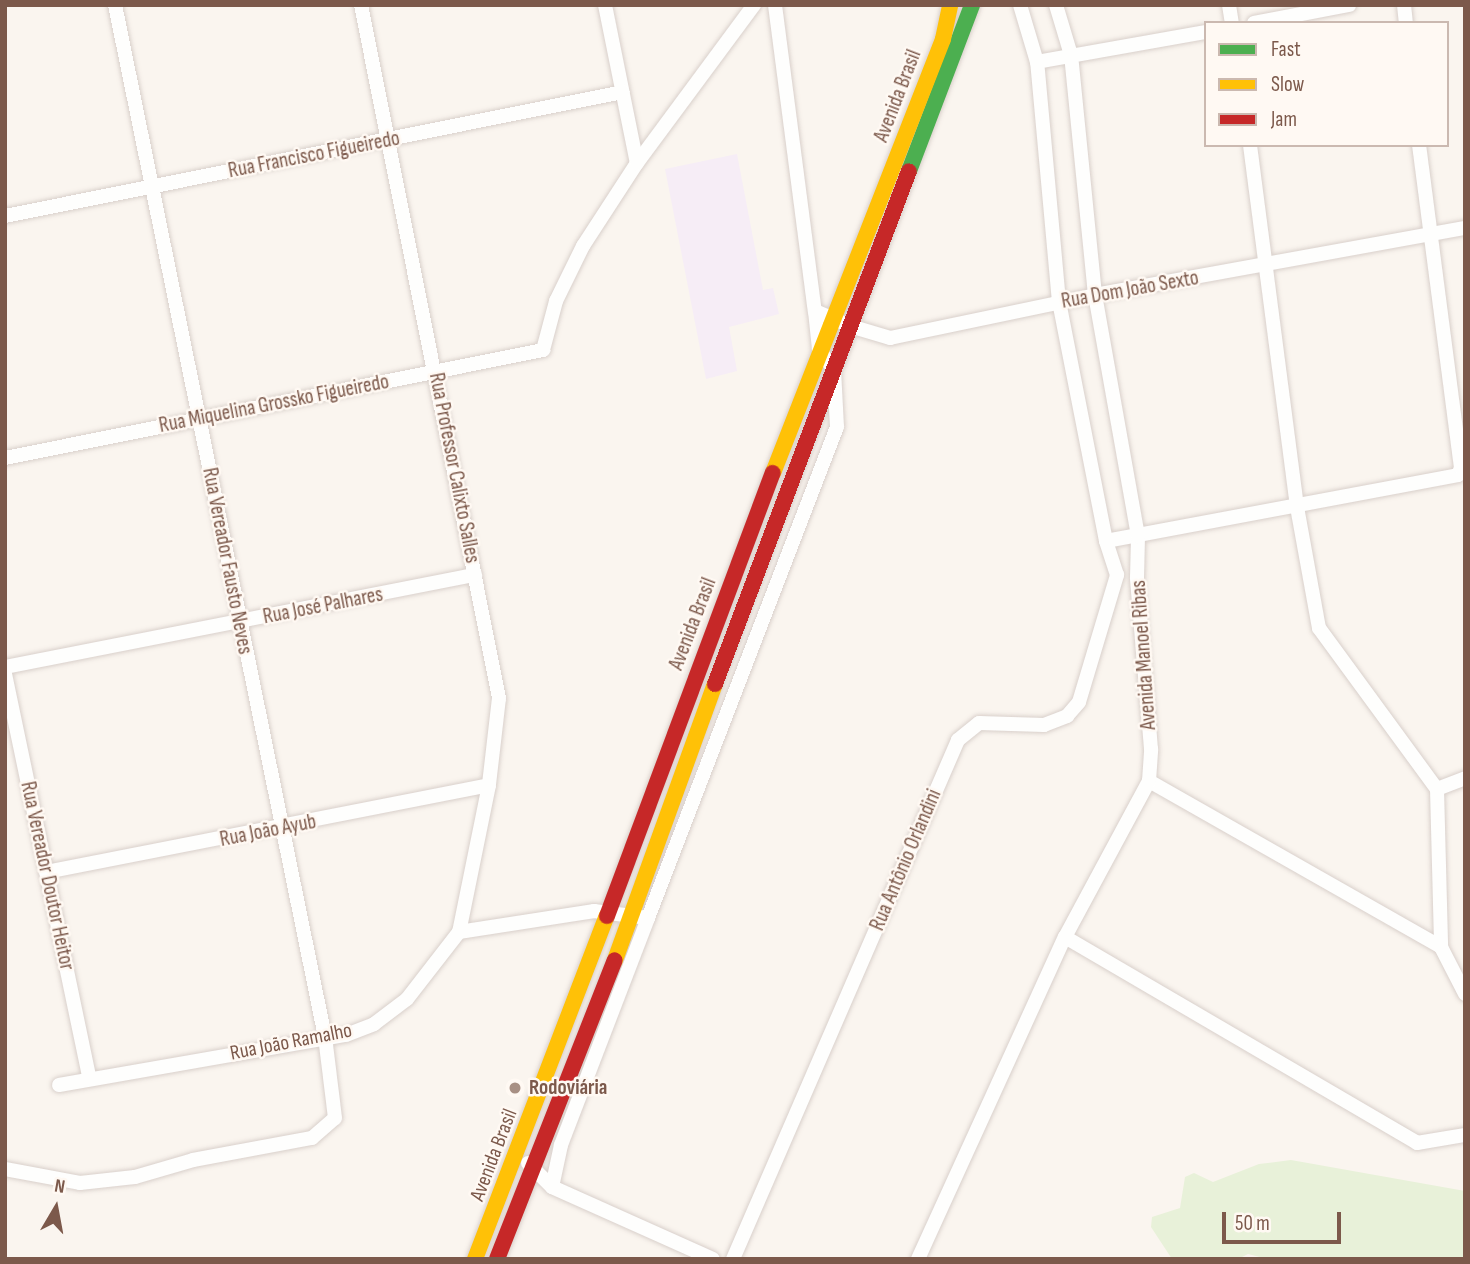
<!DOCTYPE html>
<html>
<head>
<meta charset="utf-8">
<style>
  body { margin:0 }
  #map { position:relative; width:1470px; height:1264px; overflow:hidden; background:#faf5ef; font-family:"Sofia Sans Condensed",sans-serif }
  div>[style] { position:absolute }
  .education>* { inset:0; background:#f6edf6 }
  .green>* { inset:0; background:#e8f1d9 }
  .roads { filter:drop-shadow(0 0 2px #d9d0cb) drop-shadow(0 0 2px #d9d0cb) }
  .street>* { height:14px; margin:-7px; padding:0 7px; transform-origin:7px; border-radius:7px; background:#fefefd }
  .fast>* { height:16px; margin:-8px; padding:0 8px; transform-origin:8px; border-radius:8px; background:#4caf50 }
  .slow>* { height:16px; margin:-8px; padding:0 8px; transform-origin:8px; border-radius:8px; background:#ffc107 }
  .jam>* { height:16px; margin:-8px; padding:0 8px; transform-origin:8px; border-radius:8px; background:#c62828 }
  .dots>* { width:19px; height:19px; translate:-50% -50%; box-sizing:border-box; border:4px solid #fff9f3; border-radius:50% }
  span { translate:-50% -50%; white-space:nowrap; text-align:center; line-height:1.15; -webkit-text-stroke:5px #fff9f3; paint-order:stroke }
  .street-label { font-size:21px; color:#7c594b }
  .poi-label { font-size:21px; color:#7c594b; font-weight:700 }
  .left { translate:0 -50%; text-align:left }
  .frame { position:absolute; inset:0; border:7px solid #7c594b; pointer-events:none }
  .legend { position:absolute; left:1204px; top:21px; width:245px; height:126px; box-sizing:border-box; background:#fff9f3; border:2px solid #cbb9b0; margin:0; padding:9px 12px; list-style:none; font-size:21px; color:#7c594b }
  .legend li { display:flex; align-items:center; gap:14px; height:35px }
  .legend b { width:35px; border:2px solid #cbb9b0 }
  .north { position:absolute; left:21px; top:1173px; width:70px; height:70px; -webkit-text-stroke:5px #fff9f3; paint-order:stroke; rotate:10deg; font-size:19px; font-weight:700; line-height:28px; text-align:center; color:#7c594b }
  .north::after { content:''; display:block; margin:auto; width:24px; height:32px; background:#7c594b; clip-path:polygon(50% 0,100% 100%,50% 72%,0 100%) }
  .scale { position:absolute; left:1222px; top:1212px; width:119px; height:32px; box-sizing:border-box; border:4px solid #7c594b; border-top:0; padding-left:9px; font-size:21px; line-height:24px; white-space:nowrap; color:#7c594b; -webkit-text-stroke:5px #fff9f3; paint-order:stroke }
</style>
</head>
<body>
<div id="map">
  <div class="education">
    <div style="clip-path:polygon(737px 154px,763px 290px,773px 288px,779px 314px,729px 327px,737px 371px,706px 379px,665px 169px)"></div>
  </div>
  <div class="green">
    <div style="clip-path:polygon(1291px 1160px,1465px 1191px,1465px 1259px,1268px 1259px,1248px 1254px,1238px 1259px,1172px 1259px,1151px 1227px,1152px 1217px,1180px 1208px,1185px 1177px,1194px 1173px,1213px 1182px,1259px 1164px)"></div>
  </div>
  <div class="roads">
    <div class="street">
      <div style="left:361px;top:5px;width:707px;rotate:78.74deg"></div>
      <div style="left:499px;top:698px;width:88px;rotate:96.6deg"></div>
      <div style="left:489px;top:785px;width:150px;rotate:101.5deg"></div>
      <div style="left:605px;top:5px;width:161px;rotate:78.6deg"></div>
      <div style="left:775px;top:5px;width:309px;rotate:82.6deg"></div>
      <div style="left:815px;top:311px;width:38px;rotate:23deg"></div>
      <div style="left:850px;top:326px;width:42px;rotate:16.7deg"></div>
      <div style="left:890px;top:338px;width:209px;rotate:-11.8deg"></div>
      <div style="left:1095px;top:295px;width:376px;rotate:-10.3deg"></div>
      <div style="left:1229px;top:5px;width:18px;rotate:81deg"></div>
      <div style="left:1404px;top:5px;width:18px;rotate:84deg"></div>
      <div style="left:1254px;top:23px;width:97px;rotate:-10.7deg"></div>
      <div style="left:1037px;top:62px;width:172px;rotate:-10.1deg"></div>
      <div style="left:1250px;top:145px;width:365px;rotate:82.6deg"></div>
      <div style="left:1297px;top:507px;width:123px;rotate:79.7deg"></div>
      <div style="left:1319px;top:628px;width:200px;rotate:53.8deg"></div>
      <div style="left:1437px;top:789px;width:30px;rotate:-21deg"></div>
      <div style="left:5px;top:216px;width:630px;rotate:-11.35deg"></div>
      <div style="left:5px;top:458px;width:549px;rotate:-11.35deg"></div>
      <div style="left:543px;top:350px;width:51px;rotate:-75.1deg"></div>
      <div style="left:556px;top:301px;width:61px;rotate:-63.9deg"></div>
      <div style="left:583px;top:246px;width:99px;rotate:-57deg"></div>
      <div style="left:637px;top:163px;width:197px;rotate:-53.5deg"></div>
      <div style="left:1106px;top:541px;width:358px;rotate:-10.6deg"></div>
      <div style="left:1458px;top:475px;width:8px;rotate:-67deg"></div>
      <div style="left:1461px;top:468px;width:326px;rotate:-97.4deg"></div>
      <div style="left:5px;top:667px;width:479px;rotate:-11.1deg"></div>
      <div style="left:5px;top:674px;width:412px;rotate:78.2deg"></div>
      <div style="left:1149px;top:781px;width:336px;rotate:29.6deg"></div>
      <div style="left:1437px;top:789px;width:158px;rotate:88.5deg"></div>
      <div style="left:1441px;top:947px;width:53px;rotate:62.9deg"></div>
      <div style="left:46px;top:872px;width:451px;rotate:-11.1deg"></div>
      <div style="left:1065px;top:937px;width:408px;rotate:30.3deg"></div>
      <div style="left:1417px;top:1143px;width:49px;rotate:-9.5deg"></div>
      <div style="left:59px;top:1085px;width:291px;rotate:-9.9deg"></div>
      <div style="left:346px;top:1035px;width:30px;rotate:-21deg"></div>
      <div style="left:374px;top:1024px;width:41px;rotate:-37.1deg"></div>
      <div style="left:407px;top:999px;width:85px;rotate:-52.2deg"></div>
      <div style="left:459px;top:932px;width:137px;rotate:-8.8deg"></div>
      <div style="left:594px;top:911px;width:54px;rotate:7.4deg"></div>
      <div style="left:648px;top:918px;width:526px;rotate:-68.95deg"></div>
      <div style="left:837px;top:427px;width:57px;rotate:-93deg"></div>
      <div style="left:834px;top:370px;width:26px;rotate:-126deg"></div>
      <div style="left:819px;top:349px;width:38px;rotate:-96deg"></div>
      <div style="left:528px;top:1163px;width:34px;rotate:45deg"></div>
      <div style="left:552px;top:1187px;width:176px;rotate:24.1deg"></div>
      <div style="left:5px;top:1169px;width:76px;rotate:10.6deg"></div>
      <div style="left:80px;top:1183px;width:55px;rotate:-6.2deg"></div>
      <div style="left:135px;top:1177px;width:60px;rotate:-16.3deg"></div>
      <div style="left:193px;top:1160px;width:121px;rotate:-10.5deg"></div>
      <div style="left:312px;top:1138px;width:30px;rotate:-41deg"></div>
      <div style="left:335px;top:1118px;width:82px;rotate:-97deg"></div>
      <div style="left:325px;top:1037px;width:1053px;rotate:-101.5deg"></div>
      <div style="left:552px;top:1187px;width:43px;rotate:-77.9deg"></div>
      <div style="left:561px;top:1145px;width:243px;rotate:-69deg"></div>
      <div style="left:733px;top:1259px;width:566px;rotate:-66.56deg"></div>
      <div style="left:958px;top:740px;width:27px;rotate:-39deg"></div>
      <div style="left:979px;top:723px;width:65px;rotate:1.8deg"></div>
      <div style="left:1044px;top:725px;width:25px;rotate:-21deg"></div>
      <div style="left:1067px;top:716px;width:18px;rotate:-49deg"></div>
      <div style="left:1079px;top:702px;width:133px;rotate:-73.3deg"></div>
      <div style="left:1117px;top:575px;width:36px;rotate:-108deg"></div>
      <div style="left:1106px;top:541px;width:244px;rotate:-101.1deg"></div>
      <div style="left:1059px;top:302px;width:241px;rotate:-95.2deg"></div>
      <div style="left:1037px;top:62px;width:59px;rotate:-106.6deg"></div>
      <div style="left:918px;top:1259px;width:354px;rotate:-65.5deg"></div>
      <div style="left:1065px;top:937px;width:177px;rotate:-61.7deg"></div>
      <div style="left:1149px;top:781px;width:32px;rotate:-86deg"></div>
      <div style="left:1151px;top:749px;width:172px;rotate:-94.7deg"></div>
      <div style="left:1137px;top:578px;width:42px;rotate:-88.6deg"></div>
      <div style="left:1138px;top:536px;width:245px;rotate:-100.1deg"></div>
      <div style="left:1095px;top:295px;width:241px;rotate:-95.7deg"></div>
      <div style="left:1071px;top:55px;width:52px;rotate:-106.7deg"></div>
    </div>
    <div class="fast">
      <div style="left:909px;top:171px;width:178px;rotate:-69.2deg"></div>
    </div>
    <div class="slow">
      <div style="left:773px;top:473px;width:466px;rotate:-68.6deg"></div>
      <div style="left:943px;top:39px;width:35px;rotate:-78deg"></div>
      <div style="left:615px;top:960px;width:294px;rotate:-70.1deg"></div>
      <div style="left:475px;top:1259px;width:368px;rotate:-69deg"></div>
    </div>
    <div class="jam">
      <div style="left:715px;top:684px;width:548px;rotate:-69.29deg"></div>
      <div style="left:607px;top:916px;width:473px;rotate:-69.5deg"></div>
      <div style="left:497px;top:1259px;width:321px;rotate:-68.5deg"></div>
    </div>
  </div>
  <div class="dots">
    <div style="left:515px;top:1088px;background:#a89084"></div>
  </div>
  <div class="street-label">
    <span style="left:898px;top:96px;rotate:-69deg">Avenida Brasil</span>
    <span style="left:314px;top:155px;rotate:-11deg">Rua Francisco Figueiredo</span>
    <span style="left:1130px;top:290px;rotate:-10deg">Rua Dom João Sexto</span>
    <span style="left:274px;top:404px;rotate:-11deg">Rua Miquelina Grossko Figueiredo</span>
    <span style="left:454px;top:468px;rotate:79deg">Rua Professor Calixto Salles</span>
    <span style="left:227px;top:561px;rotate:79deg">Rua Vereador Fausto Neves</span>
    <span style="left:323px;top:606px;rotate:-11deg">Rua José Palhares</span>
    <span style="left:693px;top:624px;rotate:-69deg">Avenida Brasil</span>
    <span style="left:1144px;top:655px;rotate:-94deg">Avenida Manoel Ribas</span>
    <span style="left:268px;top:831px;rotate:-11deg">Rua João Ayub</span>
    <span style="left:906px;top:860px;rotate:-67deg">Rua Antônio Orlandini</span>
    <span style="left:47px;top:876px;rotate:78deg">Rua Vereador Doutor Heitor</span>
    <span style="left:291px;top:1042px;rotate:-11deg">Rua João Ramalho</span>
    <span style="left:494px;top:1155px;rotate:-69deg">Avenida Brasil</span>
  </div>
  <div class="poi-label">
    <span class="left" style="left:529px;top:1088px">Rodoviária</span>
  </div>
  <div class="frame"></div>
  <ul class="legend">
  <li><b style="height:9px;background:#4caf50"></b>Fast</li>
  <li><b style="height:9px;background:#ffc107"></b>Slow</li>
  <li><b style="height:9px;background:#c62828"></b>Jam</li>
  </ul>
  <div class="north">N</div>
  <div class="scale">50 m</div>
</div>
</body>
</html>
